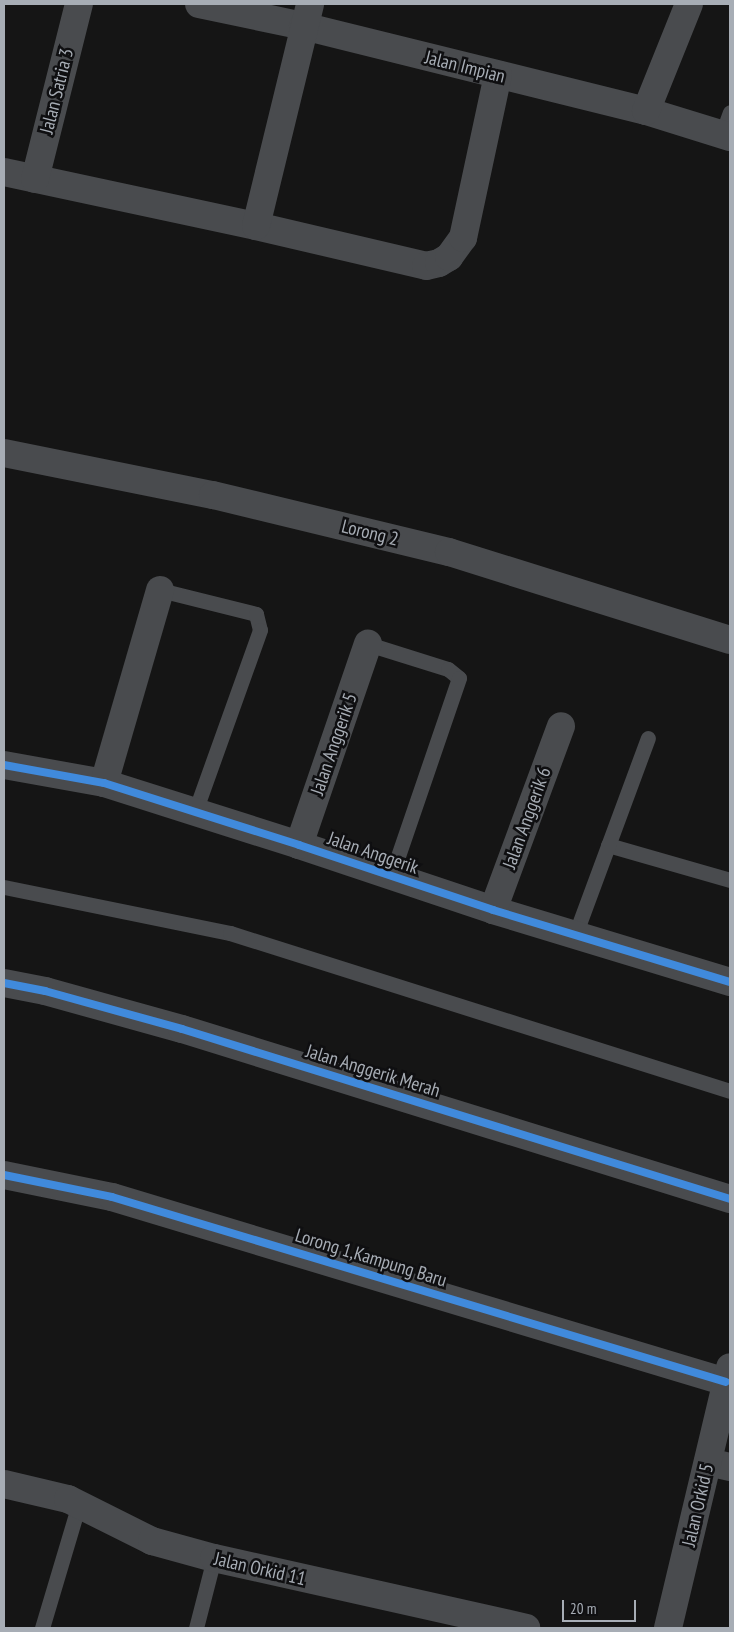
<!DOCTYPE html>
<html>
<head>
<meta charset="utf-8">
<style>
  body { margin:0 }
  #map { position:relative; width:734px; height:1632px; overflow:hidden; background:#151515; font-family:"PT Sans Narrow",sans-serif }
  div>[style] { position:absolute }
  .lane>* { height:15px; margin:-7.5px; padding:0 7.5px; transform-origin:7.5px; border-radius:7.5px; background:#494b4e }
  .street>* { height:28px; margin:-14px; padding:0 14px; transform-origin:14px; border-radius:14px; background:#494b4e }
  .cycleway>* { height:8px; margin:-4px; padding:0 4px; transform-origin:4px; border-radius:4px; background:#408adc }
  span { translate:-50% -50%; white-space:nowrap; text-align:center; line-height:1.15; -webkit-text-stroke:5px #0f0f11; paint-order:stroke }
  .street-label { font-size:19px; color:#a7adb5 }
  .frame { position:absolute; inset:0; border:5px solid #a7adb5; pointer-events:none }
  .scale { position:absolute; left:562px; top:1600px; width:74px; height:22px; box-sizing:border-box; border:2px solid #a7adb5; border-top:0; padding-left:6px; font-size:15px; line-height:18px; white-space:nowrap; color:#a7adb5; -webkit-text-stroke:4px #0f0f11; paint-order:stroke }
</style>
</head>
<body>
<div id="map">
  <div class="lane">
    <div style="left:722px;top:134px;width:23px;rotate:-70deg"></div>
    <div style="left:160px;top:590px;width:99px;rotate:14deg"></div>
    <div style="left:256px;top:614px;width:16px;rotate:76deg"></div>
    <div style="left:260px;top:630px;width:193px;rotate:109.7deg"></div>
    <div style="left:368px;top:644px;width:84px;rotate:17.4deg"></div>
    <div style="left:448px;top:669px;width:14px;rotate:39deg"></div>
    <div style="left:459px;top:678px;width:210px;rotate:108.9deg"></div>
    <div style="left:608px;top:845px;width:127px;rotate:16deg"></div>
    <div style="left:4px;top:887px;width:231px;rotate:11.5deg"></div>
    <div style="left:230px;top:933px;width:524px;rotate:17.54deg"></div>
    <div style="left:575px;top:935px;width:210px;rotate:-69.7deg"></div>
    <div style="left:42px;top:1628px;width:129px;rotate:-73.4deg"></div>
    <div style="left:196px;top:1628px;width:72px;rotate:-75.6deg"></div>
  </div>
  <div class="street">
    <div style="left:199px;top:4px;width:106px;rotate:11.9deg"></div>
    <div style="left:303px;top:26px;width:353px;rotate:13.9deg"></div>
    <div style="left:646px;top:111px;width:88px;rotate:17.2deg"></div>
    <div style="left:646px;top:111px;width:115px;rotate:-68.1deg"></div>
    <div style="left:4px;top:172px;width:258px;rotate:12.1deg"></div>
    <div style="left:256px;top:226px;width:175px;rotate:13.2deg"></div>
    <div style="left:426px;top:266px;width:13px;rotate:-13deg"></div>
    <div style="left:439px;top:263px;width:12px;rotate:-31deg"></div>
    <div style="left:449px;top:257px;width:24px;rotate:-54deg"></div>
    <div style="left:463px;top:238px;width:167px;rotate:-77.9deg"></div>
    <div style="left:35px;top:179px;width:180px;rotate:-75.9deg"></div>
    <div style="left:256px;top:226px;width:228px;rotate:-76.3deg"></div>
    <div style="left:4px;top:453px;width:213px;rotate:11.4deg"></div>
    <div style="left:213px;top:495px;width:243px;rotate:13.6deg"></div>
    <div style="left:449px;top:552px;width:294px;rotate:17.4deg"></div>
    <div style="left:4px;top:765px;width:102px;rotate:10.2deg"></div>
    <div style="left:104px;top:783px;width:205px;rotate:17.6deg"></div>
    <div style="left:299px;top:845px;width:205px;rotate:18.5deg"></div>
    <div style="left:493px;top:910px;width:248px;rotate:16.9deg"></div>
    <div style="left:104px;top:783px;width:201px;rotate:-73.8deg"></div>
    <div style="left:299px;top:845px;width:213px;rotate:-71.1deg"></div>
    <div style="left:493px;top:910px;width:196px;rotate:-69.7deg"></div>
    <div style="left:4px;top:983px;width:42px;rotate:11deg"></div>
    <div style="left:45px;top:991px;width:142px;rotate:15.5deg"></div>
    <div style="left:182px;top:1029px;width:574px;rotate:17.23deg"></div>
    <div style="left:4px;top:1175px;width:110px;rotate:11.5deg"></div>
    <div style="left:112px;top:1197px;width:641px;rotate:16.77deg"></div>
    <div style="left:708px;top:1462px;width:23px;rotate:13deg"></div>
    <div style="left:4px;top:1484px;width:66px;rotate:13.2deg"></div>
    <div style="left:68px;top:1499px;width:94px;rotate:26.6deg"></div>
    <div style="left:152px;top:1541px;width:64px;rotate:15.3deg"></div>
    <div style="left:214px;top:1558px;width:320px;rotate:12.6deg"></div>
    <div style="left:668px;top:1628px;width:268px;rotate:-76.6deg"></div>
  </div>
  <div class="cycleway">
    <div style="left:4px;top:765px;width:102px;rotate:10.2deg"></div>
    <div style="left:104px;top:783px;width:205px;rotate:17.6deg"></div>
    <div style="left:299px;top:845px;width:205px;rotate:18.5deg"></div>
    <div style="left:493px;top:910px;width:248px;rotate:16.9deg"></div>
    <div style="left:4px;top:983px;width:42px;rotate:11deg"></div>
    <div style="left:45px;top:991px;width:142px;rotate:15.5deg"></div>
    <div style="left:182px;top:1029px;width:574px;rotate:17.23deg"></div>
    <div style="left:4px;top:1175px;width:110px;rotate:11.5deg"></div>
    <div style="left:112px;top:1197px;width:641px;rotate:16.77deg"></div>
  </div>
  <div class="street-label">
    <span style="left:465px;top:67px;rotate:14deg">Jalan Impian</span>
    <span style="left:57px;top:91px;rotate:-76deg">Jalan Satria 3</span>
    <span style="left:370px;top:533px;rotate:14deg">Lorong 2</span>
    <span style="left:334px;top:744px;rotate:-71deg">Jalan Anggerik 5</span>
    <span style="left:527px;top:818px;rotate:-70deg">Jalan Anggerik 6</span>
    <span style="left:373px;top:853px;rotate:19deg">Jalan Anggerik</span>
    <span style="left:373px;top:1071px;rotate:17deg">Jalan Anggerik Merah</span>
    <span style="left:371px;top:1258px;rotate:17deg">Lorong 1,Kampung Baru</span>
    <span style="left:698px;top:1505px;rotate:-77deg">Jalan Orkid 5</span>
    <span style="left:260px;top:1569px;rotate:13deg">Jalan Orkid 11</span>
  </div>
  <div class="frame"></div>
  <div class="scale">20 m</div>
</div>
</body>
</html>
